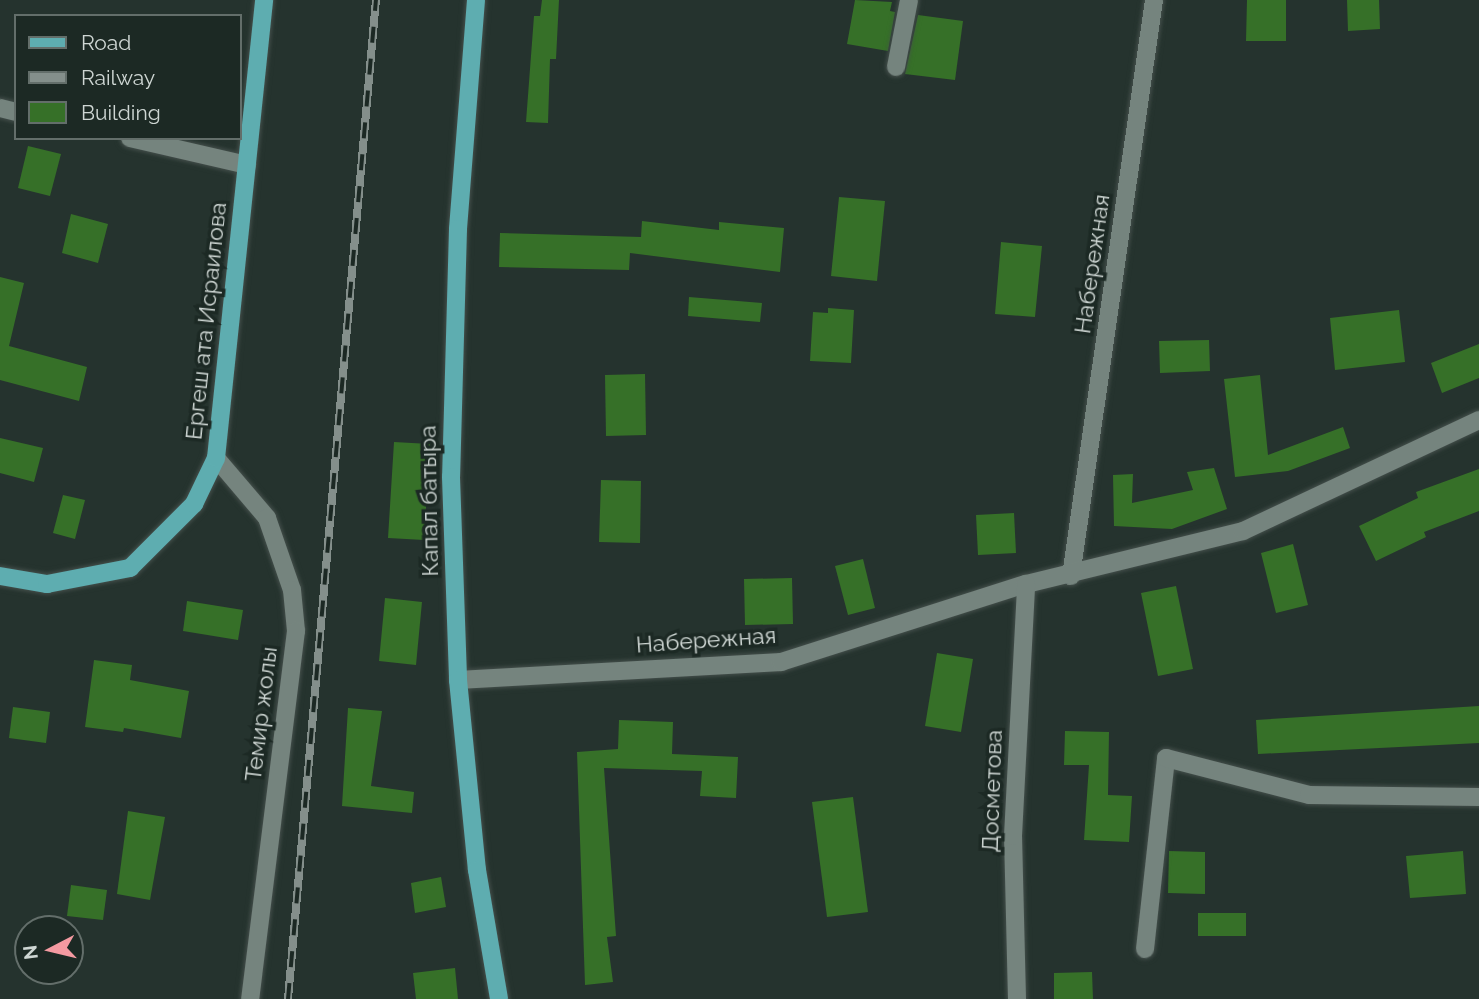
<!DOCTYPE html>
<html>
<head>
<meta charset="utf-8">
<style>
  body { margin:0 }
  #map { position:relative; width:1479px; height:999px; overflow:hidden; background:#25332e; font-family:Raleway,sans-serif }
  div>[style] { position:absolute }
  .building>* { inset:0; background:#367028 }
  .roads { filter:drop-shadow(0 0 2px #444f4b) drop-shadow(0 0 2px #444f4b) }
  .minor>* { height:18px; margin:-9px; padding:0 9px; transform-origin:9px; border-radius:9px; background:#75847e }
  .major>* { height:18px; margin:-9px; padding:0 9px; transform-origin:9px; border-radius:9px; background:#5eadb0 }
  .rail>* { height:8px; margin-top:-4px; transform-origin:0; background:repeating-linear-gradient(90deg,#1c2924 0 16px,#848f8b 0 32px); box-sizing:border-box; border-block:2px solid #848f8b }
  span { translate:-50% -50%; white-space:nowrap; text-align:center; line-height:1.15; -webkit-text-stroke:7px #1c2924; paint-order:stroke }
  .street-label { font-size:23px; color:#ced6d3 }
  .legend { position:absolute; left:14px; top:14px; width:228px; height:126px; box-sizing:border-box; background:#1c2924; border:2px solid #636e6a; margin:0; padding:9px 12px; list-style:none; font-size:21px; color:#ced6d3 }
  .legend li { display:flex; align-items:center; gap:14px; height:35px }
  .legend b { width:35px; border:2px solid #636e6a }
  .north { position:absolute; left:14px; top:915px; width:70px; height:70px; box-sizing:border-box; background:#1c2924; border:2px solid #636e6a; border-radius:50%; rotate:263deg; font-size:19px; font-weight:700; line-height:28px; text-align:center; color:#ced6d3 }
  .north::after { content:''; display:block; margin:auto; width:24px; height:32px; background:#f49aa1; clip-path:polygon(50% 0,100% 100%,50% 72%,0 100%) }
</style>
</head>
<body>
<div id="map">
  <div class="building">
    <div style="clip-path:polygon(542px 0,559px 0,556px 59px,550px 59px,548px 123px,526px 122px,534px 16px,540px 16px)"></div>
    <div style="clip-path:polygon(855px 0,892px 2px,890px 11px,895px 12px,888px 51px,847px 44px)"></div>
    <div style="clip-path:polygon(1247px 0,1286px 0,1286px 41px,1246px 41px)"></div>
    <div style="clip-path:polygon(1347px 0,1379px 0,1380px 29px,1348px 31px)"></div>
    <div style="clip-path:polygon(918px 15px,963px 21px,955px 80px,905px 74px)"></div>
    <div style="clip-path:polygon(28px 146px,61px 154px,50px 196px,18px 188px)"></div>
    <div style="clip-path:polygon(839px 197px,885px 201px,877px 281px,831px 276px)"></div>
    <div style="clip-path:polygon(71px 214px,108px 224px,98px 263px,62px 253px)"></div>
    <div style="clip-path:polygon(642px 221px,719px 230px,719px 222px,784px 228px,780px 272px,630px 253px,629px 270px,499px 267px,500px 233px,641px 237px)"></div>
    <div style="clip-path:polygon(1001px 242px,1042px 246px,1035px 317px,995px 314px)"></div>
    <div style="clip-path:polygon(0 277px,24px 283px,9px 346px,87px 367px,79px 401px,0 380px)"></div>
    <div style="clip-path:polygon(689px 297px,762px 303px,760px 322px,688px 316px)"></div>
    <div style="clip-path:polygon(828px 308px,854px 310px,851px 363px,810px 361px,813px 312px,828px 313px)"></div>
    <div style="clip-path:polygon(1399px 310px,1405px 362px,1335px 370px,1330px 318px)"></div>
    <div style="clip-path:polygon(1209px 340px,1210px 371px,1160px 373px,1159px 341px)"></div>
    <div style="clip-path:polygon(1479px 344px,1479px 378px,1442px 393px,1431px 363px)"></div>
    <div style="clip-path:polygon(645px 374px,646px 435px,606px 436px,605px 375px)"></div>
    <div style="clip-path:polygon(1260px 375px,1268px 455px,1343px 427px,1350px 448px,1288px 471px,1235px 477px,1224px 379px)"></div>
    <div style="clip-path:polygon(0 438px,43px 448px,34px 482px,0 473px)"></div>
    <div style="clip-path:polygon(394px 442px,430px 444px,424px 540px,388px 538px)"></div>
    <div style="clip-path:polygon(1214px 468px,1227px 509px,1172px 529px,1114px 526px,1113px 475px,1133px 474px,1132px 503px,1193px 490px,1187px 472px)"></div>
    <div style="clip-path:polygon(1479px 469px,1479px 511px,1424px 532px,1426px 537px,1376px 561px,1359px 526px,1418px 498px,1416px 492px)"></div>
    <div style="clip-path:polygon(601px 480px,641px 481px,640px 543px,599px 542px)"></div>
    <div style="clip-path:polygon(63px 495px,85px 500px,75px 539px,53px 533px)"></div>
    <div style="clip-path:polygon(1014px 513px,1016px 553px,978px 555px,976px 515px)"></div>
    <div style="clip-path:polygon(1293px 544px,1308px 605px,1276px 613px,1261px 553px)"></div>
    <div style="clip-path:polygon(863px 559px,875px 608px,848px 615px,835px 566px)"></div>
    <div style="clip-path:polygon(792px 578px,793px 624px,745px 625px,744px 579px)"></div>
    <div style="clip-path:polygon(1176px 586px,1193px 669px,1158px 676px,1141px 593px)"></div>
    <div style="clip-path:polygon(385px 598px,422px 602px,416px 665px,379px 661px)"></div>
    <div style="clip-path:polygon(187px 601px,243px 610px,238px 640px,183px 631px)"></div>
    <div style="clip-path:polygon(937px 653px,973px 659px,961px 732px,925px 726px)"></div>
    <div style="clip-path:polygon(94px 660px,132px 665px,130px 680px,189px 691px,181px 738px,124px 728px,123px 732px,85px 727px)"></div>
    <div style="clip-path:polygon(1479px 706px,1479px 743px,1258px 754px,1256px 720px)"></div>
    <div style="clip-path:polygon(13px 707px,50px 712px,46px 743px,9px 738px)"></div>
    <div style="clip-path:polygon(348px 708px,382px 711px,371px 786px,414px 792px,412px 813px,342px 806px)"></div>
    <div style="clip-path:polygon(619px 720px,673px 722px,672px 754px,738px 757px,736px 798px,700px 796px,702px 771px,604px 768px,616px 936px,607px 937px,613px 982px,585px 985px,577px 752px,618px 749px)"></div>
    <div style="clip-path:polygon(1065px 731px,1109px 732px,1108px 795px,1132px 796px,1129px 842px,1084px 840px,1089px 765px,1064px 765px)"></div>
    <div style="clip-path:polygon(853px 797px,868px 912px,827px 917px,812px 802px)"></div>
    <div style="clip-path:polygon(128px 811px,165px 817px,150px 900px,117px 894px)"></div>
    <div style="clip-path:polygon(1169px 851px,1205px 852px,1205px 894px,1168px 893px)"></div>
    <div style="clip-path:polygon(1463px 851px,1466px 894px,1410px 898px,1406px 856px)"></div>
    <div style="clip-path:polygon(441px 877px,446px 907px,415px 913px,411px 883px)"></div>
    <div style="clip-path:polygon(71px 885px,107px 890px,103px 920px,67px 916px)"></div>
    <div style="clip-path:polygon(1198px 913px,1246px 913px,1246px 936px,1198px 936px)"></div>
    <div style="clip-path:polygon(455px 968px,458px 999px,416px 999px,413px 973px)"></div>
    <div style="clip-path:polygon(1092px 972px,1093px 999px,1054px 999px,1054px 973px)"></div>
  </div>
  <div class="roads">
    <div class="minor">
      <div style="left:896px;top:67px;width:68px;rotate:-79deg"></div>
      <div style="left:0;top:108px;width:16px;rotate:14deg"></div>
      <div style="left:130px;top:138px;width:120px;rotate:13deg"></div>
      <div style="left:216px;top:458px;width:79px;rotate:49.6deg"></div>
      <div style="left:267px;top:518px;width:76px;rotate:70.9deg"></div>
      <div style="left:292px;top:590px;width:41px;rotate:84.4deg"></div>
      <div style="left:296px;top:631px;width:371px;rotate:97.1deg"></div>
      <div style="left:1071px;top:576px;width:582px;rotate:-81.8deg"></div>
      <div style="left:458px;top:680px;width:324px;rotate:-3.2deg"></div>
      <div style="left:781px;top:662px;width:257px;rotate:-17.7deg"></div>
      <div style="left:1026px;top:584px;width:223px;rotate:-13.7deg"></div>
      <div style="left:1243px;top:531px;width:261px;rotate:-25.2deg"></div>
      <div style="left:1145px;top:949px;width:192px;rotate:-83.7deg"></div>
      <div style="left:1166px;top:758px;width:148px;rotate:14.5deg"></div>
      <div style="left:1309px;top:795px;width:170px;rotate:0.7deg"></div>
      <div style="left:1017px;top:999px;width:163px;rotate:-91.4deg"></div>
      <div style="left:1013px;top:836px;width:252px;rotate:-87deg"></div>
    </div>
    <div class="major">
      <div style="left:476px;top:0;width:230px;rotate:94.5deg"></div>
      <div style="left:458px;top:229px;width:248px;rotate:91.6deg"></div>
      <div style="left:451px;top:477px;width:203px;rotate:88deg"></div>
      <div style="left:458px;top:680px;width:191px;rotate:84.3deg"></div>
      <div style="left:477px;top:870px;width:131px;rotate:80.3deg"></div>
      <div style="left:0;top:576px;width:48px;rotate:9.7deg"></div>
      <div style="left:47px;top:584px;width:85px;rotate:-10.9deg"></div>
      <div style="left:130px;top:568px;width:91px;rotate:-45deg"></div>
      <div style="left:194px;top:504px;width:51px;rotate:-64.4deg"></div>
      <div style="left:216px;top:458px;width:461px;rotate:-84deg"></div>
    </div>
  </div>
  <div class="rail">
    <div style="left:288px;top:999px;width:1003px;rotate:-84.97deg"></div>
  </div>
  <div class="street-label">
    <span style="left:1092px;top:264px;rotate:-82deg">Набережная</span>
    <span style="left:206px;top:321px;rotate:-84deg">Ергеш ата Исраилова</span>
    <span style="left:429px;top:501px;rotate:-91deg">Капал батыра</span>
    <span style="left:706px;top:640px;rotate:-4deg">Набережная</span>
    <span style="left:261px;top:714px;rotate:-83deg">Темир жолы</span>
    <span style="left:992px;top:791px;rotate:-88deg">Досметова</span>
  </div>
  <ul class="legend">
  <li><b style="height:9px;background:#5eadb0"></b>Road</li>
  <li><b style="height:9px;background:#848f8b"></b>Railway</li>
  <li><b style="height:19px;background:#367028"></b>Building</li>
  </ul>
  <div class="north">N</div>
</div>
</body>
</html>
